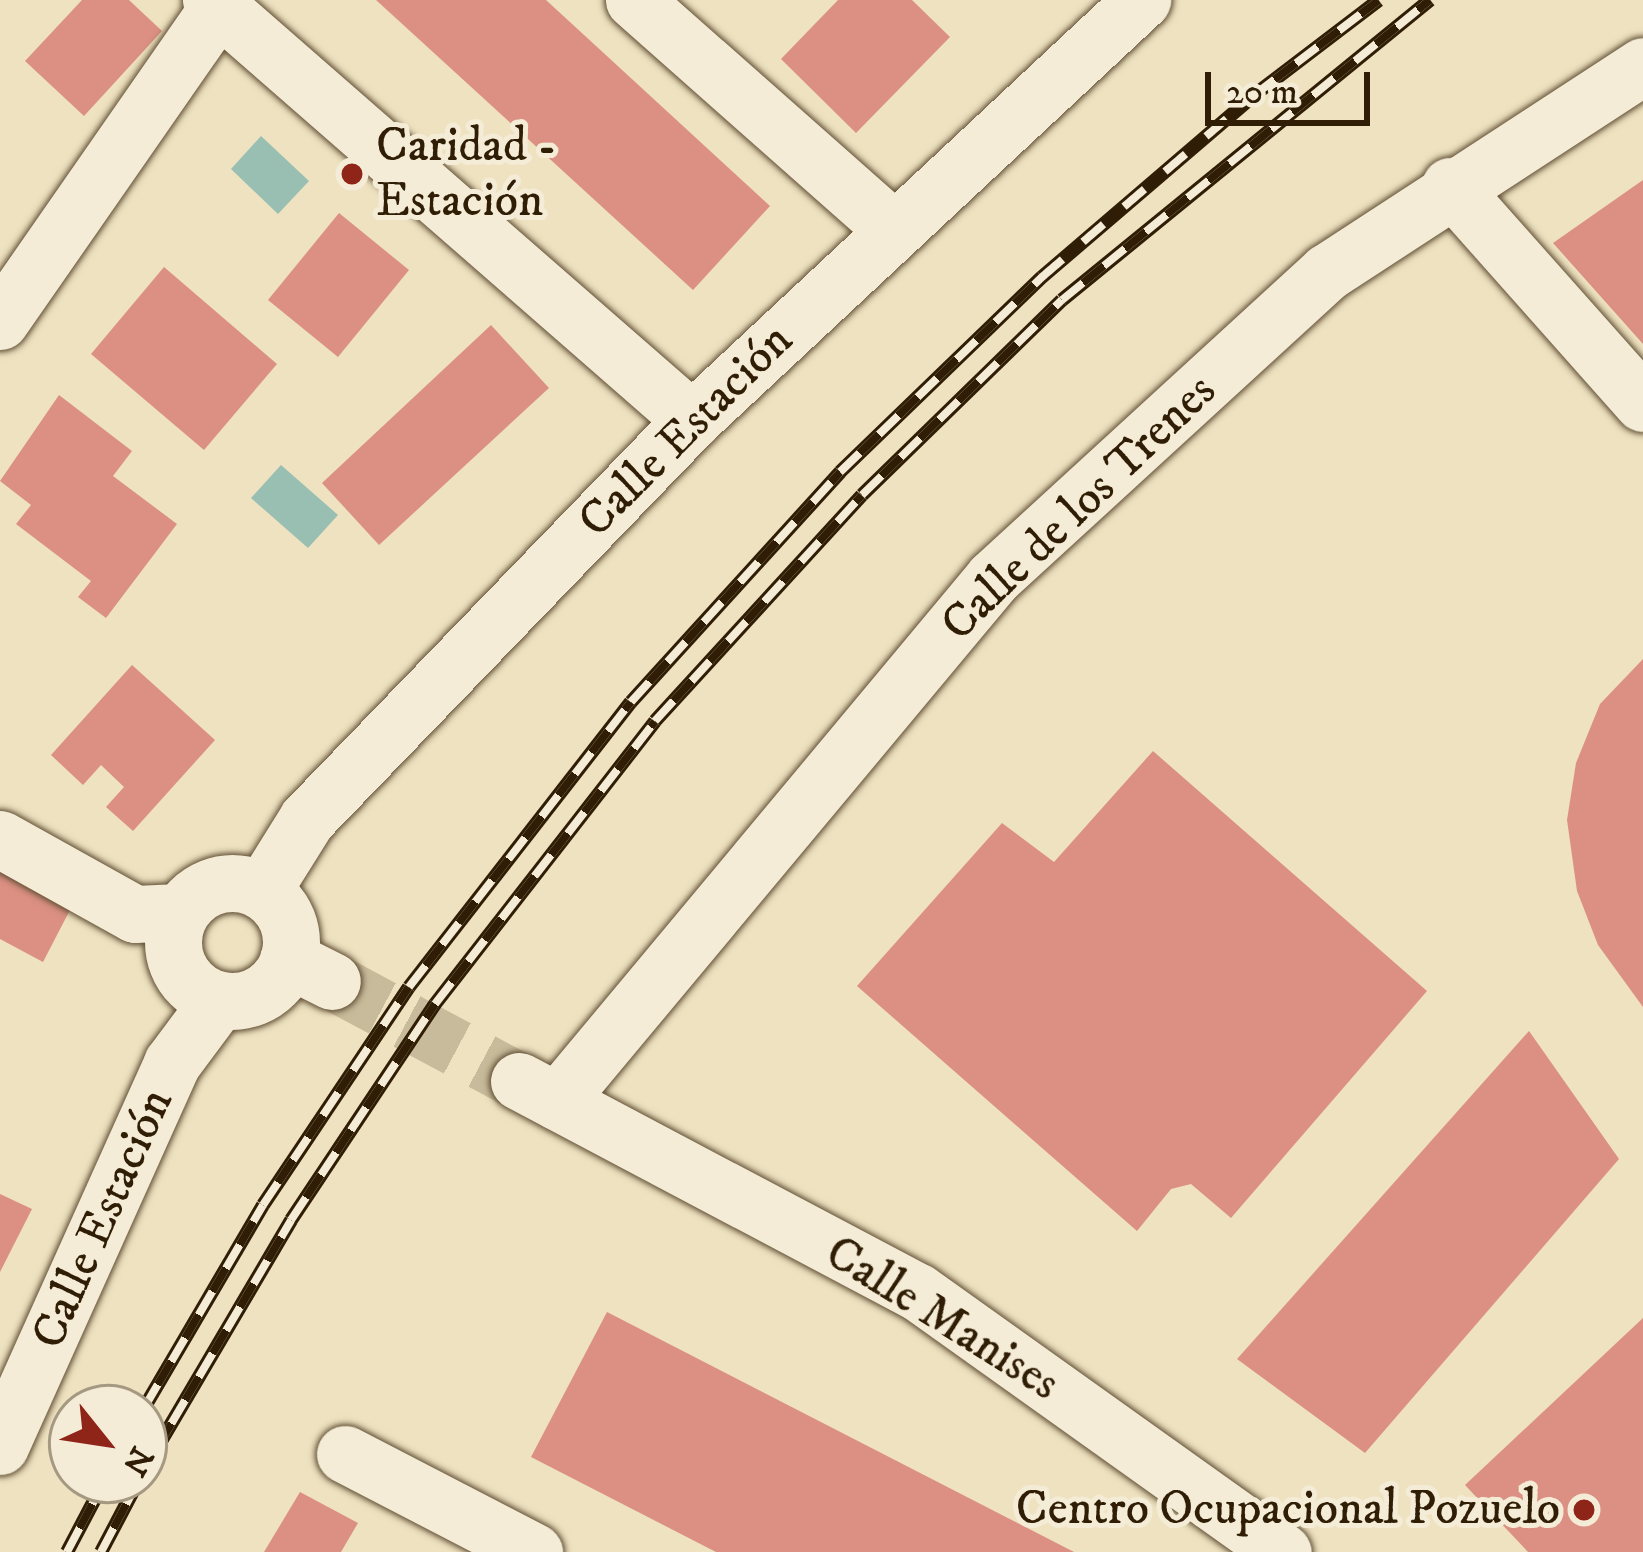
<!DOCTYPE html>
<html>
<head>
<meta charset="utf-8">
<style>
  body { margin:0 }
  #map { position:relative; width:1643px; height:1552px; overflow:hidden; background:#eee2c0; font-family:"IM FELL DW Pica",serif }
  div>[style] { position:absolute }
  .water>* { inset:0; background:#99beb2 }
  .building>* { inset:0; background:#db9083 }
  .minor-tunnel>* { height:57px; margin-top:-28.5px; transform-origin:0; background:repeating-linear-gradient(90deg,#c8bb9b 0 57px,transparent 0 85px) }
  .roads { filter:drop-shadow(0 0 3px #604e34) drop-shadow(0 0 3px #604e34) }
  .minor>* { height:57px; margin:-28.5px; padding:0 28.5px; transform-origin:28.5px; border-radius:28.5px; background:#f4ecd6 }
  .minor>.ring { margin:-28.5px; padding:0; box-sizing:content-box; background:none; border:57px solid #f4ecd6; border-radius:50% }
  .rail>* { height:14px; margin-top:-7px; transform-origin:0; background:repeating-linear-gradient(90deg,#f4ecd6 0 27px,#301d05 0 54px); box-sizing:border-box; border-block:3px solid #301d05 }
  .dots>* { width:33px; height:33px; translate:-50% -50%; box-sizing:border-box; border:6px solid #f4ecd6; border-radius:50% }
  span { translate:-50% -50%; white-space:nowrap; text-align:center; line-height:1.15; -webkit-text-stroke:10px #f4ecd6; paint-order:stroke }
  .poi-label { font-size:48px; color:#301d05 }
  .left { translate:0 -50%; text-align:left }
  .right { translate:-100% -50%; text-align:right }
  .street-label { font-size:48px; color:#301d05 }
  .north { position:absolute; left:48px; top:1384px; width:120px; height:120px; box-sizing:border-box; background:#f4ecd6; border:3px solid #a69982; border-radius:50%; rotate:120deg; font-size:33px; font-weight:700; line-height:48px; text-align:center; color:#301d05 }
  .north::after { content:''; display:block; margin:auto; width:42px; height:54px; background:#8f2418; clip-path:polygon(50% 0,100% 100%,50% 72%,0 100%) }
  .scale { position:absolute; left:1205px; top:72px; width:165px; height:54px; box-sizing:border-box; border:6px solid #301d05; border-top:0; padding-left:15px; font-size:36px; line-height:42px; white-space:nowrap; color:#301d05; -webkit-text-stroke:9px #f4ecd6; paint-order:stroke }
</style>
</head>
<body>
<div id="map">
  <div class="water">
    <div style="clip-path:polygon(261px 136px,309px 181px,278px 214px,231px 169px)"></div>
    <div style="clip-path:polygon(281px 465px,338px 515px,308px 548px,251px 498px)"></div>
  </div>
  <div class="building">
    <div style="clip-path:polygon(82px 0,129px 0,162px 31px,84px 116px,25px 61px)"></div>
    <div style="clip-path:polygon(376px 0,546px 0,770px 206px,693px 290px)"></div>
    <div style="clip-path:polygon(838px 0,912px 0,950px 37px,856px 133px,781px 59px)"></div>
    <div style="clip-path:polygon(1643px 180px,1643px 344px,1553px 243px)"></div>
    <div style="clip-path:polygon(339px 213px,409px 270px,338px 357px,268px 300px)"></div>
    <div style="clip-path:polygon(164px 267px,277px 364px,204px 450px,91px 354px)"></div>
    <div style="clip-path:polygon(491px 325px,549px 388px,379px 545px,322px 483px)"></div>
    <div style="clip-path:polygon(59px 395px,132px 451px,113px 476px,177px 524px,106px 618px,78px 597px,91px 581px,16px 524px,31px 505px,0 481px)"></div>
    <div style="clip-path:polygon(1643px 659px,1643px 1007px,1598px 945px,1577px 891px,1567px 820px,1576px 763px,1600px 704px)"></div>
    <div style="clip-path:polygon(132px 665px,215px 740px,133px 831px,106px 807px,124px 787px,101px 765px,83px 785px,51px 755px)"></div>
    <div style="clip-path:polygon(1153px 751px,1427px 991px,1231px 1218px,1191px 1184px,1171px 1189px,1137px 1231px,857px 986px,1002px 823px,1054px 862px)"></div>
    <div style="clip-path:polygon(0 871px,71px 908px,43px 962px,0 939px)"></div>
    <div style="clip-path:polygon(1529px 1031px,1619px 1159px,1365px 1453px,1237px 1359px)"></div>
    <div style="clip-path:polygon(0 1194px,32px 1209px,0 1272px)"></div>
    <div style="clip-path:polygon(607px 1312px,1074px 1552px,716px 1552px,531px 1457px)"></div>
    <div style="clip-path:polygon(1643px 1318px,1643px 1552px,1528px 1552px,1465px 1485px)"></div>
    <div style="clip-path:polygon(300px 1492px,358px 1523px,341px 1552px,264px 1552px)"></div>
  </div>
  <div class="minor-tunnel">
    <div style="left:332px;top:981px;width:212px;rotate:28.1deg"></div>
  </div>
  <div class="roads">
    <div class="minor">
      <div style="left:211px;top:0;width:639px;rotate:41.13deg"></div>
      <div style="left:634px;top:0;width:347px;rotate:41.5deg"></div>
      <div style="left:1450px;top:186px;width:290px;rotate:48.4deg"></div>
      <div style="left:0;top:321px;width:391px;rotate:-55.2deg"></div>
      <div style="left:0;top:839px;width:154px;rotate:29.1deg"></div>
      <div style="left:135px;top:914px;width:45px;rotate:-2.5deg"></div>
      <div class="ring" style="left:173px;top:883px;width:61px;height:61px"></div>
      <div style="left:262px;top:891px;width:85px;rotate:-58deg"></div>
      <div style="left:307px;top:819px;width:554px;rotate:-46.02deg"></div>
      <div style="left:692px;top:420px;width:616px;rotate:-43.03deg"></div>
      <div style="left:288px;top:959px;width:49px;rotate:26.6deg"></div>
      <div style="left:519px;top:1081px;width:451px;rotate:27.9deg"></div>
      <div style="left:918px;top:1292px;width:448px;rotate:35.5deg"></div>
      <div style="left:557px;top:1101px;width:681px;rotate:-50.18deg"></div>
      <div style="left:993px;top:578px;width:453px;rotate:-42.5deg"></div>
      <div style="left:1327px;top:272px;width:377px;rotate:-33.1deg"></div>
      <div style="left:0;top:1446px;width:420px;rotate:-65.8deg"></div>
      <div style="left:172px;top:1063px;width:79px;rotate:-53.3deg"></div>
      <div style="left:345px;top:1454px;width:213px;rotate:27.4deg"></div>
    </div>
  </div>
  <div class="rail">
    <div style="left:144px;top:1408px;width:235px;rotate:-59.6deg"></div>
    <div style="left:263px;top:1205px;width:262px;rotate:-56.2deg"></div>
    <div style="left:409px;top:987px;width:361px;rotate:-52.1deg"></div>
    <div style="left:631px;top:702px;width:311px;rotate:-47.7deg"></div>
    <div style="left:840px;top:472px;width:281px;rotate:-44deg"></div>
    <div style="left:1042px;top:277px;width:278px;rotate:-40.6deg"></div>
    <div style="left:1253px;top:96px;width:158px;rotate:-37.3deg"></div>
    <div style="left:144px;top:1470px;width:290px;rotate:-59.5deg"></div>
    <div style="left:291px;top:1220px;width:260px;rotate:-56.3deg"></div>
    <div style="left:435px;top:1004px;width:358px;rotate:-52.1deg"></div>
    <div style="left:655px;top:721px;width:306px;rotate:-47.5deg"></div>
    <div style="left:862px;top:495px;width:279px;rotate:-44.3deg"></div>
    <div style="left:1062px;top:300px;width:475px;rotate:-39.2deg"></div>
    <div style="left:67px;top:1552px;width:81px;rotate:-62.2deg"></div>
    <div style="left:101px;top:1552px;width:81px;rotate:-62.2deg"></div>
  </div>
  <div class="dots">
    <div style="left:352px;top:174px;background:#8f2418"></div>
    <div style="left:1584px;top:1510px;background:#8f2418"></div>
  </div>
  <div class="poi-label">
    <span class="left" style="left:376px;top:174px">Caridad -<br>Estación</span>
    <span class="right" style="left:1560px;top:1510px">Centro Ocupacional Pozuelo</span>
  </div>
  <div class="street-label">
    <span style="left:686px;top:431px;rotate:-45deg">Calle Estación</span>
    <span style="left:1079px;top:508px;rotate:-44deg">Calle de los Trenes</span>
    <span style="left:103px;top:1219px;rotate:-66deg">Calle Estación</span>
    <span style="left:942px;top:1319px;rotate:32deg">Calle Manises</span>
  </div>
  <div class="north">N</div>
  <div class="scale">20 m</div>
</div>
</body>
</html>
